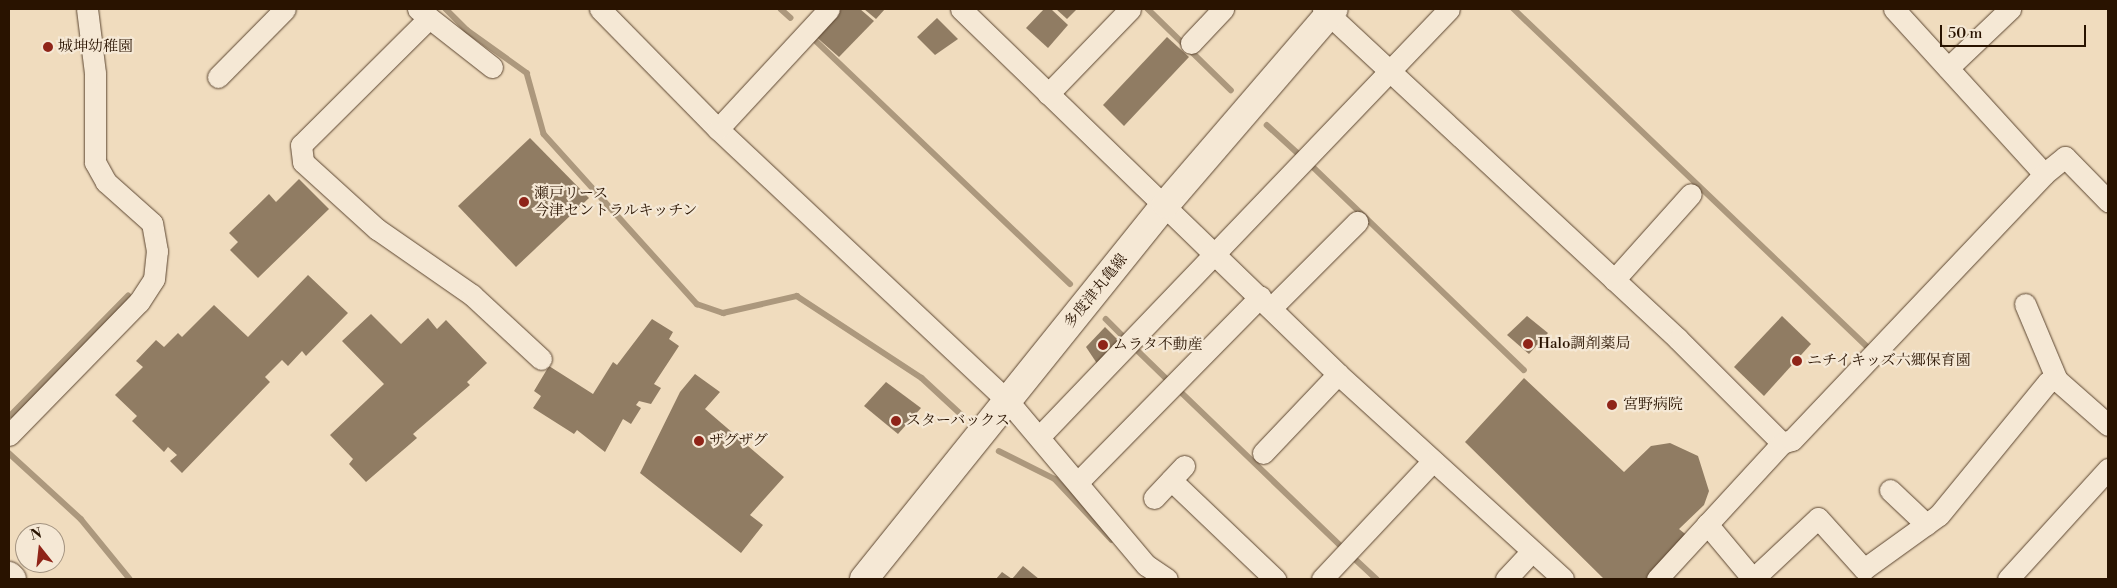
<!DOCTYPE html>
<html>
<head>
<meta charset="utf-8">
<style>
  body { margin:0 }
  #map { position:relative; width:2117px; height:588px; overflow:hidden; background:#f0dcbe; font-family:"Libre Bodoni","Noto Serif JP",serif }
  div>[style] { position:absolute }
  .stream>* { height:5.5px; margin:-2.75px; padding:0 2.75px; transform-origin:2.75px; border-radius:2.75px; background:#ac987d }
  .building>* { inset:0; background:#907c63 }
  .roads { filter:drop-shadow(0 0 1px #5b4530) drop-shadow(0 0 1px #5b4530) }
  .street>* { height:21px; margin:-10.5px; padding:0 10.5px; transform-origin:10.5px; border-radius:10.5px; background:#f5e8d5 }
  .secondary>* { height:28px; margin:-14px; padding:0 14px; transform-origin:14px; border-radius:14px; background:#f5e8d5 }
  .dots>* { width:14px; height:14px; translate:-50% -50%; box-sizing:border-box; border:2px solid #f5e8d5; border-radius:50% }
  span { translate:-50% -50%; white-space:nowrap; text-align:center; line-height:1.15; -webkit-text-stroke:4.5px #f5e8d5; paint-order:stroke }
  .poi-label { font-size:15px; color:#291300 }
  .left { translate:0 -50%; text-align:left }
  .street-label { font-size:15px; color:#291300 }
  .frame { position:absolute; inset:0; border:10px solid #291300; pointer-events:none }
  .north { position:absolute; left:15px; top:523px; width:50px; height:50px; box-sizing:border-box; background:#f5e8d5; border:1px solid #a39380; border-radius:50%; rotate:344deg; font-size:14px; font-weight:700; line-height:20px; text-align:center; color:#291300 }
  .north::after { content:''; display:block; margin:auto; width:18px; height:22px; background:#8f2418; clip-path:polygon(50% 0,100% 100%,50% 72%,0 100%) }
  .scale { position:absolute; left:1940px; top:25px; width:146px; height:22px; box-sizing:border-box; border:2px solid #291300; border-top:0; padding-left:6px; font-size:15px; line-height:18px; white-space:nowrap; color:#291300; -webkit-text-stroke:4px #f5e8d5; paint-order:stroke }
</style>
</head>
<body>
<div id="map">
  <div class="stream">
    <div style="left:446px;top:9px;width:30px;rotate:45deg"></div>
    <div style="left:467px;top:30px;width:74px;rotate:35.6deg"></div>
    <div style="left:527px;top:73px;width:63px;rotate:74.4deg"></div>
    <div style="left:544px;top:134px;width:229px;rotate:48deg"></div>
    <div style="left:697px;top:304px;width:28px;rotate:19deg"></div>
    <div style="left:723px;top:313px;width:76px;rotate:-12.9deg"></div>
    <div style="left:797px;top:296px;width:149px;rotate:33.3deg"></div>
    <div style="left:922px;top:378px;width:54px;rotate:42.8deg"></div>
    <div style="left:781px;top:9px;width:13px;rotate:42deg"></div>
    <div style="left:1148px;top:9px;width:116px;rotate:44.3deg"></div>
    <div style="left:1514px;top:9px;width:495px;rotate:43.7deg"></div>
    <div style="left:815px;top:40px;width:353px;rotate:43.7deg"></div>
    <div style="left:1267px;top:125px;width:46px;rotate:42.4deg"></div>
    <div style="left:1310px;top:164px;width:297px;rotate:43.9deg"></div>
    <div style="left:1106px;top:319px;width:28px;rotate:45deg"></div>
    <div style="left:1135px;top:348px;width:46px;rotate:44.1deg"></div>
    <div style="left:1182px;top:393px;width:222px;rotate:43.9deg"></div>
    <div style="left:11px;top:415px;width:167px;rotate:-45.5deg"></div>
    <div style="left:999px;top:451px;width:63px;rotate:26.6deg"></div>
    <div style="left:1055px;top:479px;width:83px;rotate:46.9deg"></div>
    <div style="left:9px;top:453px;width:98px;rotate:42.5deg"></div>
    <div style="left:81px;top:519px;width:77px;rotate:50.8deg"></div>
    <div style="left:1352px;top:556px;width:34px;rotate:43deg"></div>
  </div>
  <div class="building">
    <div style="clip-path:polygon(840px 9px,860px 9px,874px 21px,839px 57px,814px 35px)"></div>
    <div style="clip-path:polygon(864px 9px,885px 9px,876px 19px)"></div>
    <div style="clip-path:polygon(1044px 9px,1051px 9px,1068px 25px,1048px 48px,1026px 28px)"></div>
    <div style="clip-path:polygon(1056px 9px,1077px 9px,1067px 19px)"></div>
    <div style="clip-path:polygon(937px 18px,958px 39px,935px 55px,917px 37px)"></div>
    <div style="clip-path:polygon(1167px 37px,1189px 57px,1124px 126px,1103px 105px)"></div>
    <div style="clip-path:polygon(530px 138px,589px 198px,516px 267px,458px 206px)"></div>
    <div style="clip-path:polygon(299px 179px,329px 209px,258px 278px,230px 250px,238px 242px,229px 233px,269px 194px,276px 202px)"></div>
    <div style="clip-path:polygon(308px 275px,348px 313px,306px 356px,302px 351px,288px 366px,282px 360px,265px 377px,270px 382px,182px 473px,170px 461px,177px 455px,168px 447px,164px 452px,132px 421px,137px 416px,115px 395px,143px 367px,136px 361px,156px 340px,164px 347px,178px 333px,182px 337px,214px 305px,248px 337px)"></div>
    <div style="clip-path:polygon(371px 314px,401px 344px,428px 318px,437px 329px,446px 320px,487px 363px,467px 382px,470px 385px,413px 434px,417px 438px,366px 482px,349px 464px,353px 459px,330px 435px,384px 384px,342px 341px)"></div>
    <div style="clip-path:polygon(1527px 316px,1548px 333px,1529px 354px,1507px 335px)"></div>
    <div style="clip-path:polygon(1782px 316px,1811px 344px,1764px 396px,1734px 367px)"></div>
    <div style="clip-path:polygon(652px 319px,673px 332px,669px 339px,679px 346px,654px 384px,661px 388px,651px 404px,639px 401px,636px 405px,641px 408px,631px 424px,623px 419px,605px 452px,577px 430px,574px 434px,533px 408px,541px 396px,534px 391px,549px 366px,593px 394px,613px 362px,617px 365px)"></div>
    <div style="clip-path:polygon(1105px 327px,1121px 343px,1098px 365px,1086px 347px)"></div>
    <div style="clip-path:polygon(695px 374px,720px 392px,705px 409px,784px 477px,750px 515px,763px 525px,741px 553px,640px 473px,680px 392px)"></div>
    <div style="clip-path:polygon(1524px 378px,1624px 472px,1651px 446px,1670px 443px,1698px 456px,1709px 491px,1704px 505px,1679px 529px,1689px 537px,1649px 579px,1604px 579px,1465px 442px)"></div>
    <div style="clip-path:polygon(886px 382px,921px 408px,898px 434px,864px 406px)"></div>
    <div style="clip-path:polygon(1023px 566px,1039px 579px,996px 579px,1002px 572px,1012px 579px)"></div>
  </div>
  <div class="roads">
    <div class="street">
      <div style="left:418px;top:9px;width:94px;rotate:38.1deg"></div>
      <div style="left:600px;top:9px;width:168px;rotate:45.5deg"></div>
      <div style="left:718px;top:129px;width:396px;rotate:43.2deg"></div>
      <div style="left:1007px;top:400px;width:216px;rotate:49.9deg"></div>
      <div style="left:1146px;top:565px;width:25px;rotate:34deg"></div>
      <div style="left:961px;top:9px;width:525px;rotate:44.07deg"></div>
      <div style="left:1338px;top:374px;width:304px;rotate:42.3deg"></div>
      <div style="left:1323px;top:9px;width:485px;rotate:42.9deg"></div>
      <div style="left:1678px;top:339px;width:147px;rotate:45deg"></div>
      <div style="left:1894px;top:9px;width:223px;rotate:47.7deg"></div>
      <div style="left:429px;top:18px;width:180px;rotate:135.2deg"></div>
      <div style="left:301px;top:145px;width:17px;rotate:83deg"></div>
      <div style="left:303px;top:162px;width:100px;rotate:42.2deg"></div>
      <div style="left:377px;top:229px;width:116px;rotate:34.8deg"></div>
      <div style="left:472px;top:295px;width:94px;rotate:42.8deg"></div>
      <div style="left:1191px;top:43px;width:47px;rotate:-46.7deg"></div>
      <div style="left:1948px;top:68px;width:86px;rotate:-43.6deg"></div>
      <div style="left:218px;top:77px;width:95px;rotate:-45.4deg"></div>
      <div style="left:1048px;top:94px;width:118px;rotate:-46deg"></div>
      <div style="left:718px;top:129px;width:163px;rotate:-47.2deg"></div>
      <div style="left:1614px;top:280px;width:115px;rotate:-48.2deg"></div>
      <div style="left:2025px;top:304px;width:82px;rotate:67.2deg"></div>
      <div style="left:1271px;top:308px;width:122px;rotate:-45deg"></div>
      <div style="left:9px;top:435px;width:186px;rotate:-45.7deg"></div>
      <div style="left:139px;top:302px;width:27px;rotate:-57deg"></div>
      <div style="left:154px;top:279px;width:28px;rotate:-84deg"></div>
      <div style="left:157px;top:251px;width:28px;rotate:-100deg"></div>
      <div style="left:152px;top:223px;width:62px;rotate:-138.3deg"></div>
      <div style="left:106px;top:182px;width:23px;rotate:-119deg"></div>
      <div style="left:95px;top:162px;width:89px;rotate:-90deg"></div>
      <div style="left:95px;top:73px;width:64px;rotate:-97.1deg"></div>
      <div style="left:1040px;top:436px;width:591px;rotate:-46.23deg"></div>
      <div style="left:1263px;top:453px;width:109px;rotate:-46.5deg"></div>
      <div style="left:1171px;top:480px;width:144px;rotate:43.6deg"></div>
      <div style="left:1078px;top:482px;width:260px;rotate:-45.5deg"></div>
      <div style="left:1890px;top:490px;width:50px;rotate:43.4deg"></div>
      <div style="left:1154px;top:498px;width:44px;rotate:-46.8deg"></div>
      <div style="left:1707px;top:524px;width:72px;rotate:50.1deg"></div>
      <div style="left:1322px;top:579px;width:162px;rotate:-46.8deg"></div>
      <div style="left:1506px;top:579px;width:38px;rotate:-47deg"></div>
      <div style="left:1657px;top:579px;width:185px;rotate:-47.4deg"></div>
      <div style="left:1782px;top:443px;width:10px;rotate:-17deg"></div>
      <div style="left:1792px;top:440px;width:366px;rotate:-46.5deg"></div>
      <div style="left:2044px;top:174px;width:27px;rotate:-39deg"></div>
      <div style="left:2065px;top:157px;width:62px;rotate:45.7deg"></div>
      <div style="left:1753px;top:579px;width:89px;rotate:-43.2deg"></div>
      <div style="left:1818px;top:518px;width:69px;rotate:48deg"></div>
      <div style="left:1864px;top:569px;width:92px;rotate:-35.8deg"></div>
      <div style="left:1939px;top:515px;width:172px;rotate:-50.7deg"></div>
      <div style="left:2048px;top:382px;width:9px;rotate:-13deg"></div>
      <div style="left:2057px;top:380px;width:68px;rotate:41.4deg"></div>
      <div style="left:2008px;top:579px;width:149px;rotate:-47.7deg"></div>
    </div>
    <div class="secondary">
      <div style="left:9px;top:576px;width:4px;rotate:45deg"></div>
      <div style="left:864px;top:579px;width:481px;rotate:-51.2deg"></div>
      <div style="left:1166px;top:204px;width:257px;rotate:-49.3deg"></div>
    </div>
  </div>
  <div class="dots">
    <div style="left:48px;top:47px;background:#8f2418"></div>
    <div style="left:524px;top:202px;background:#8f2418"></div>
    <div style="left:1528px;top:344px;background:#8f2418"></div>
    <div style="left:1103px;top:345px;background:#8f2418"></div>
    <div style="left:1797px;top:361px;background:#8f2418"></div>
    <div style="left:1612px;top:405px;background:#8f2418"></div>
    <div style="left:896px;top:421px;background:#8f2418"></div>
    <div style="left:699px;top:441px;background:#8f2418"></div>
  </div>
  <div class="poi-label">
    <span class="left" style="left:58px;top:47px">城坤幼稚園</span>
    <span class="left" style="left:534px;top:202px">瀬戸リース<br>今津セントラルキッチン</span>
    <span class="left" style="left:1538px;top:344px">Halo調剤薬局</span>
    <span class="left" style="left:1113px;top:345px">ムラタ不動産</span>
    <span class="left" style="left:1807px;top:361px">ニチイキッズ六郷保育園</span>
    <span class="left" style="left:1623px;top:405px">宮野病院</span>
    <span class="left" style="left:906px;top:421px">スターバックス</span>
    <span class="left" style="left:709px;top:441px">ザグザグ</span>
  </div>
  <div class="street-label">
    <span style="left:1096px;top:291px;rotate:-51deg">多度津丸亀線</span>
  </div>
  <div class="frame"></div>
  <div class="north">N</div>
  <div class="scale">50 m</div>
</div>
</body>
</html>
